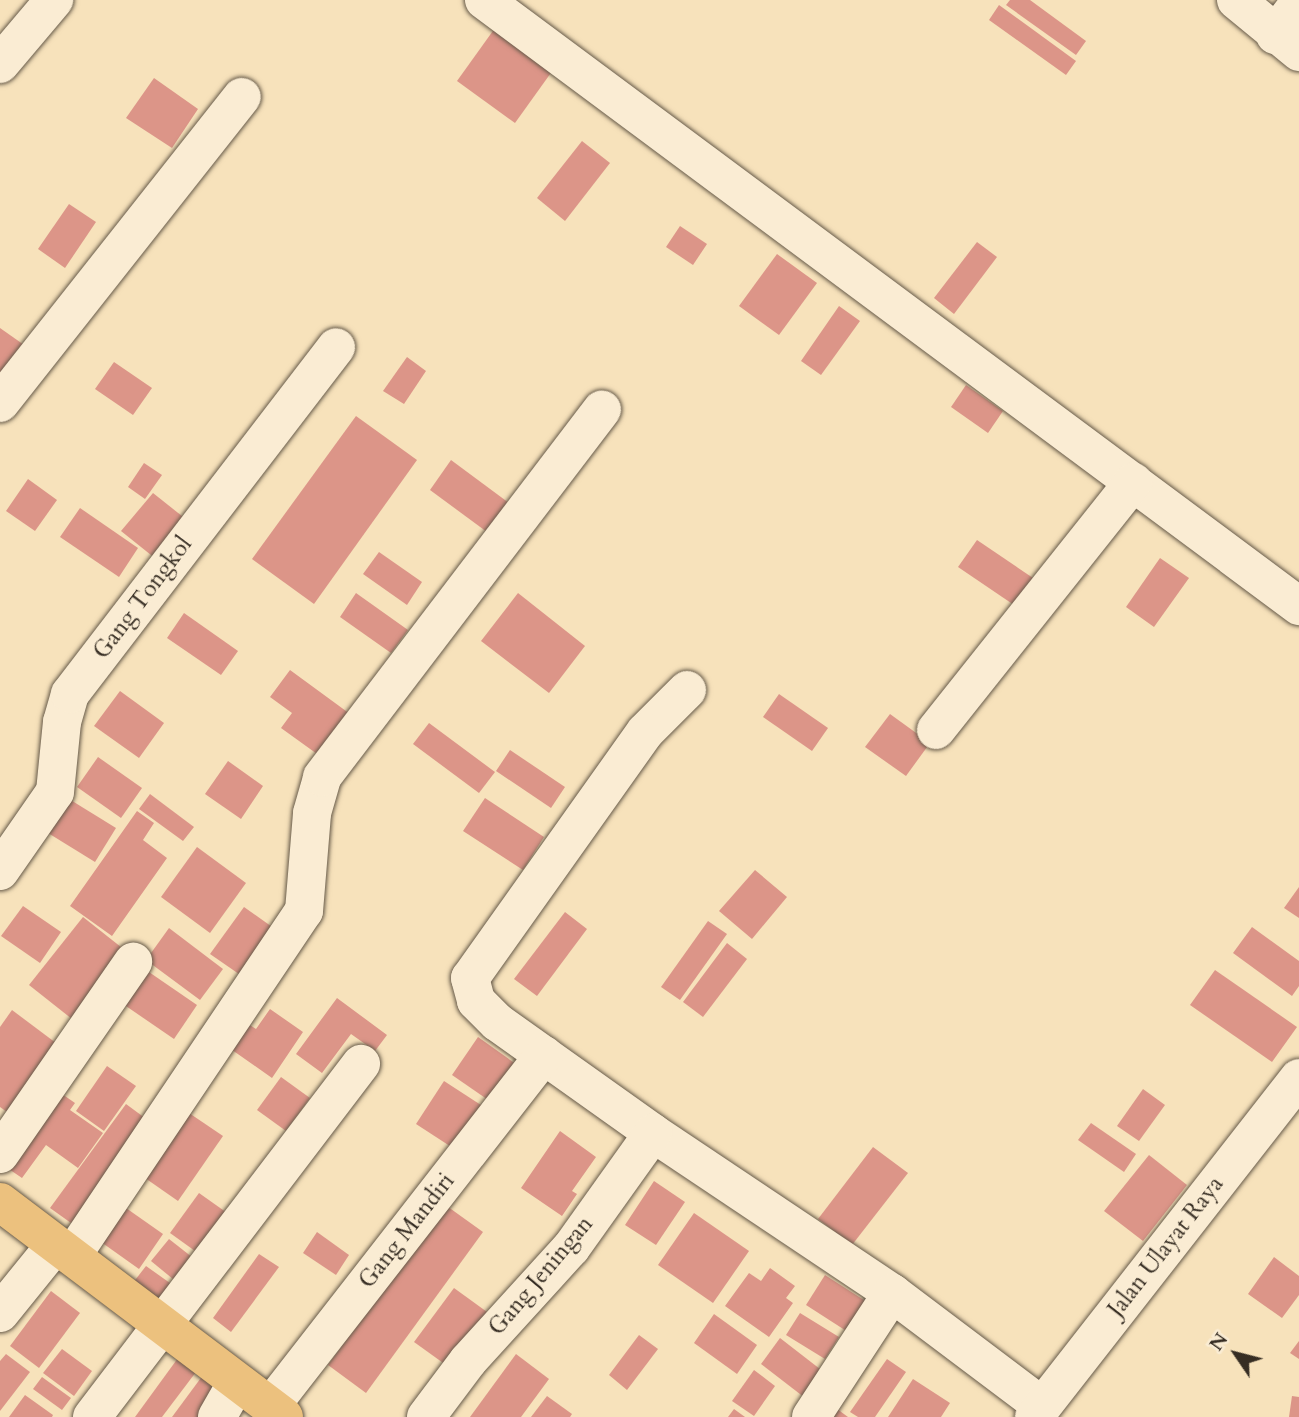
<!DOCTYPE html>
<html>
<head>
<meta charset="utf-8">
<style>
  body { margin:0 }
  #map { position:relative; width:1299px; height:1417px; overflow:hidden; background:#f7e2bb; font-family:Cardo,serif }
  div>[style] { position:absolute }
  .building>* { inset:0; background:#dc9588 }
  .roads { filter:drop-shadow(0 0 2px #665a49) drop-shadow(0 0 2px #665a49) }
  .minor>* { height:38px; margin:-19px; padding:0 19px; transform-origin:19px; border-radius:19px; background:#faecd3 }
  .major>* { height:38px; margin:-19px; padding:0 19px; transform-origin:19px; border-radius:19px; background:#ecc17e }
  span { translate:-50% -50%; white-space:nowrap; text-align:center; line-height:1.15; -webkit-text-stroke:6px #faecd3; paint-order:stroke }
  .street-label { font-size:23px; color:#362d23 }
  .north { position:absolute; left:1201px; top:1319px; width:70px; height:70px; -webkit-text-stroke:5px #faecd3; paint-order:stroke; rotate:305deg; font-size:19px; font-weight:700; line-height:28px; text-align:center; color:#362d23 }
  .north::after { content:''; display:block; margin:auto; width:24px; height:32px; background:#362d23; clip-path:polygon(50% 0,100% 100%,50% 72%,0 100%) }
</style>
</head>
<body>
<div id="map">
  <div class="building">
    <div style="clip-path:polygon(1010px 0,1030px 0,1086px 41px,1076px 55px,1006px 5px)"></div>
    <div style="clip-path:polygon(999px 5px,1076px 61px,1066px 75px,989px 20px)"></div>
    <div style="clip-path:polygon(495px 28px,553px 70px,515px 123px,457px 81px)"></div>
    <div style="clip-path:polygon(154px 78px,198px 109px,172px 148px,126px 118px)"></div>
    <div style="clip-path:polygon(582px 141px,610px 163px,565px 221px,537px 198px)"></div>
    <div style="clip-path:polygon(69px 204px,96px 222px,65px 268px,38px 249px)"></div>
    <div style="clip-path:polygon(680px 226px,707px 244px,693px 265px,666px 247px)"></div>
    <div style="clip-path:polygon(977px 242px,997px 257px,954px 314px,934px 298px)"></div>
    <div style="clip-path:polygon(777px 254px,817px 283px,779px 335px,739px 306px)"></div>
    <div style="clip-path:polygon(839px 306px,860px 321px,821px 375px,801px 361px)"></div>
    <div style="clip-path:polygon(0 328px,27px 347px,0 386px)"></div>
    <div style="clip-path:polygon(407px 357px,426px 371px,404px 404px,383px 391px)"></div>
    <div style="clip-path:polygon(114px 362px,152px 388px,133px 415px,95px 389px)"></div>
    <div style="clip-path:polygon(966px 385px,1003px 411px,988px 433px,951px 407px)"></div>
    <div style="clip-path:polygon(356px 416px,417px 460px,314px 604px,252px 559px)"></div>
    <div style="clip-path:polygon(451px 460px,509px 503px,487px 532px,430px 490px)"></div>
    <div style="clip-path:polygon(144px 463px,162px 475px,145px 499px,128px 487px)"></div>
    <div style="clip-path:polygon(28px 479px,57px 500px,35px 531px,6px 511px)"></div>
    <div style="clip-path:polygon(153px 493px,192px 524px,161px 563px,121px 531px)"></div>
    <div style="clip-path:polygon(80px 508px,138px 548px,119px 577px,60px 537px)"></div>
    <div style="clip-path:polygon(977px 540px,1033px 578px,1014px 605px,958px 567px)"></div>
    <div style="clip-path:polygon(379px 552px,422px 582px,407px 605px,363px 574px)"></div>
    <div style="clip-path:polygon(1160px 558px,1189px 578px,1154px 627px,1126px 607px)"></div>
    <div style="clip-path:polygon(356px 593px,408px 630px,391px 653px,340px 617px)"></div>
    <div style="clip-path:polygon(518px 593px,585px 646px,549px 693px,481px 641px)"></div>
    <div style="clip-path:polygon(184px 613px,238px 651px,221px 675px,167px 638px)"></div>
    <div style="clip-path:polygon(290px 670px,361px 722px,331px 764px,281px 728px,292px 713px,270px 697px)"></div>
    <div style="clip-path:polygon(120px 691px,164px 723px,139px 758px,94px 726px)"></div>
    <div style="clip-path:polygon(779px 694px,828px 728px,812px 751px,763px 717px)"></div>
    <div style="clip-path:polygon(890px 714px,930px 743px,906px 776px,865px 747px)"></div>
    <div style="clip-path:polygon(429px 723px,495px 772px,479px 793px,413px 744px)"></div>
    <div style="clip-path:polygon(510px 750px,565px 787px,551px 808px,496px 771px)"></div>
    <div style="clip-path:polygon(98px 757px,142px 788px,121px 818px,77px 787px)"></div>
    <div style="clip-path:polygon(228px 761px,263px 786px,241px 819px,205px 794px)"></div>
    <div style="clip-path:polygon(150px 794px,194px 827px,183px 841px,139px 809px)"></div>
    <div style="clip-path:polygon(485px 798px,544px 837px,523px 870px,463px 831px)"></div>
    <div style="clip-path:polygon(69px 799px,116px 828px,95px 862px,48px 833px)"></div>
    <div style="clip-path:polygon(137px 811px,154px 823px,143px 840px,167px 858px,112px 936px,70px 906px)"></div>
    <div style="clip-path:polygon(197px 847px,246px 883px,210px 933px,161px 897px)"></div>
    <div style="clip-path:polygon(755px 870px,787px 897px,752px 939px,719px 911px)"></div>
    <div style="clip-path:polygon(1299px 887px,1299px 918px,1284px 908px)"></div>
    <div style="clip-path:polygon(23px 906px,61px 932px,40px 963px,1px 936px)"></div>
    <div style="clip-path:polygon(244px 907px,282px 934px,249px 981px,210px 954px)"></div>
    <div style="clip-path:polygon(565px 912px,587px 929px,537px 996px,514px 979px)"></div>
    <div style="clip-path:polygon(83px 917px,126px 951px,72px 1019px,29px 985px)"></div>
    <div style="clip-path:polygon(708px 921px,727px 934px,680px 1000px,661px 987px)"></div>
    <div style="clip-path:polygon(1252px 927px,1299px 961px,1299px 986px,1292px 996px,1233px 953px)"></div>
    <div style="clip-path:polygon(169px 928px,223px 969px,200px 1000px,146px 960px)"></div>
    <div style="clip-path:polygon(727px 943px,747px 959px,703px 1017px,683px 1002px)"></div>
    <div style="clip-path:polygon(146px 970px,197px 1005px,174px 1039px,123px 1004px)"></div>
    <div style="clip-path:polygon(1215px 970px,1297px 1027px,1272px 1062px,1190px 1005px)"></div>
    <div style="clip-path:polygon(337px 998px,387px 1035px,375px 1051px,351px 1034px,322px 1073px,296px 1054px)"></div>
    <div style="clip-path:polygon(270px 1009px,303px 1032px,272px 1078px,225px 1045px,242px 1020px,256px 1029px)"></div>
    <div style="clip-path:polygon(12px 1010px,64px 1049px,14px 1117px,0 1107px,0 1027px)"></div>
    <div style="clip-path:polygon(478px 1037px,520px 1067px,494px 1104px,452px 1075px)"></div>
    <div style="clip-path:polygon(107px 1066px,136px 1086px,104px 1131px,76px 1111px)"></div>
    <div style="clip-path:polygon(281px 1077px,310px 1098px,286px 1131px,257px 1110px)"></div>
    <div style="clip-path:polygon(444px 1081px,484px 1107px,456px 1150px,416px 1124px)"></div>
    <div style="clip-path:polygon(49px 1085px,75px 1103px,70px 1110px,103px 1133px,78px 1168px,46px 1145px,22px 1178px,0 1163px)"></div>
    <div style="clip-path:polygon(1143px 1089px,1165px 1105px,1139px 1141px,1117px 1126px)"></div>
    <div style="clip-path:polygon(126px 1104px,149px 1121px,85px 1233px,50px 1208px)"></div>
    <div style="clip-path:polygon(189px 1113px,223px 1136px,178px 1201px,145px 1178px)"></div>
    <div style="clip-path:polygon(1091px 1123px,1136px 1154px,1124px 1172px,1078px 1140px)"></div>
    <div style="clip-path:polygon(560px 1131px,596px 1157px,572px 1191px,577px 1194px,562px 1216px,521px 1188px)"></div>
    <div style="clip-path:polygon(873px 1147px,908px 1173px,852px 1245px,818px 1219px)"></div>
    <div style="clip-path:polygon(1149px 1155px,1187px 1185px,1143px 1241px,1104px 1211px)"></div>
    <div style="clip-path:polygon(654px 1181px,685px 1202px,656px 1245px,625px 1225px)"></div>
    <div style="clip-path:polygon(199px 1193px,230px 1215px,202px 1256px,170px 1233px)"></div>
    <div style="clip-path:polygon(444px 1204px,483px 1232px,366px 1393px,328px 1365px)"></div>
    <div style="clip-path:polygon(126px 1208px,163px 1234px,139px 1269px,101px 1242px)"></div>
    <div style="clip-path:polygon(694px 1213px,749px 1251px,713px 1303px,658px 1265px)"></div>
    <div style="clip-path:polygon(317px 1232px,349px 1255px,336px 1275px,303px 1253px)"></div>
    <div style="clip-path:polygon(169px 1239px,197px 1261px,179px 1284px,151px 1261px)"></div>
    <div style="clip-path:polygon(259px 1254px,279px 1267px,231px 1332px,213px 1318px)"></div>
    <div style="clip-path:polygon(1274px 1257px,1299px 1276px,1299px 1295px,1282px 1318px,1248px 1294px)"></div>
    <div style="clip-path:polygon(146px 1266px,177px 1288px,164px 1307px,132px 1284px)"></div>
    <div style="clip-path:polygon(770px 1268px,795px 1286px,786px 1298px,793px 1303px,769px 1337px,725px 1306px,749px 1273px,761px 1281px)"></div>
    <div style="clip-path:polygon(825px 1275px,870px 1304px,851px 1334px,806px 1305px)"></div>
    <div style="clip-path:polygon(454px 1288px,494px 1317px,446px 1365px,414px 1342px)"></div>
    <div style="clip-path:polygon(51px 1291px,80px 1313px,39px 1368px,10px 1346px)"></div>
    <div style="clip-path:polygon(800px 1313px,839px 1337px,825px 1359px,786px 1335px)"></div>
    <div style="clip-path:polygon(714px 1314px,757px 1345px,737px 1374px,694px 1343px)"></div>
    <div style="clip-path:polygon(639px 1335px,658px 1349px,627px 1390px,609px 1375px)"></div>
    <div style="clip-path:polygon(780px 1338px,829px 1376px,809px 1401px,761px 1364px)"></div>
    <div style="clip-path:polygon(1299px 1341px,1299px 1359px,1290px 1353px)"></div>
    <div style="clip-path:polygon(62px 1349px,92px 1371px,74px 1396px,43px 1373px)"></div>
    <div style="clip-path:polygon(6px 1354px,30px 1372px,0 1411px,0 1361px)"></div>
    <div style="clip-path:polygon(516px 1354px,549px 1379px,521px 1417px,470px 1417px)"></div>
    <div style="clip-path:polygon(178px 1358px,196px 1372px,162px 1417px,135px 1417px)"></div>
    <div style="clip-path:polygon(887px 1359px,906px 1372px,875px 1417px,858px 1417px,850px 1412px)"></div>
    <div style="clip-path:polygon(754px 1370px,775px 1386px,754px 1416px,732px 1401px)"></div>
    <div style="clip-path:polygon(206px 1371px,227px 1386px,204px 1417px,172px 1417px)"></div>
    <div style="clip-path:polygon(42px 1377px,71px 1398px,62px 1410px,33px 1389px)"></div>
    <div style="clip-path:polygon(913px 1379px,950px 1403px,941px 1417px,888px 1417px)"></div>
    <div style="clip-path:polygon(25px 1395px,53px 1415px,52px 1417px,9px 1417px)"></div>
    <div style="clip-path:polygon(547px 1396px,572px 1414px,570px 1417px,531px 1417px)"></div>
    <div style="clip-path:polygon(1292px 1396px,1299px 1397px,1299px 1417px,1289px 1417px)"></div>
    <div style="clip-path:polygon(829px 1403px,848px 1417px,819px 1417px)"></div>
    <div style="clip-path:polygon(734px 1409px,745px 1417px,728px 1417px)"></div>
  </div>
  <div class="roads">
    <div class="minor">
      <div style="left:484px;top:0;width:1016px;rotate:36.63deg"></div>
      <div style="left:1236px;top:0;width:82px;rotate:39.5deg"></div>
      <div style="left:1275px;top:35px;width:40px;rotate:-53deg"></div>
      <div style="left:0;top:64px;width:84px;rotate:-49.8deg"></div>
      <div style="left:0;top:403px;width:390px;rotate:-51.7deg"></div>
      <div style="left:687px;top:690px;width:59px;rotate:135deg"></div>
      <div style="left:645px;top:732px;width:302px;rotate:125.4deg"></div>
      <div style="left:470px;top:978px;width:24px;rotate:75deg"></div>
      <div style="left:476px;top:1001px;width:30px;rotate:45deg"></div>
      <div style="left:497px;top:1022px;width:191px;rotate:35.4deg"></div>
      <div style="left:653px;top:1133px;width:288px;rotate:33.8deg"></div>
      <div style="left:892px;top:1293px;width:188px;rotate:37deg"></div>
      <div style="left:936px;top:730px;width:317px;rotate:-51.5deg"></div>
      <div style="left:0;top:871px;width:96px;rotate:-55.2deg"></div>
      <div style="left:55px;top:792px;width:70px;rotate:-84.3deg"></div>
      <div style="left:62px;top:722px;width:29px;rotate:-74deg"></div>
      <div style="left:70px;top:694px;width:437px;rotate:-52.5deg"></div>
      <div style="left:0;top:1154px;width:234px;rotate:-55.3deg"></div>
      <div style="left:72px;top:1256px;width:416px;rotate:-56.1deg"></div>
      <div style="left:304px;top:911px;width:98px;rotate:-85.3deg"></div>
      <div style="left:312px;top:813px;width:37px;rotate:-74deg"></div>
      <div style="left:322px;top:777px;width:462px;rotate:-52.7deg"></div>
      <div style="left:0;top:1313px;width:87px;rotate:-51deg"></div>
      <div style="left:270px;top:1407px;width:446px;rotate:-52.1deg"></div>
      <div style="left:92px;top:1417px;width:444px;rotate:-52.7deg"></div>
      <div style="left:217px;top:1417px;width:40px;rotate:-60.3deg"></div>
      <div style="left:426px;top:1417px;width:70px;rotate:-53.1deg"></div>
      <div style="left:468px;top:1361px;width:153px;rotate:-47.7deg"></div>
      <div style="left:571px;top:1248px;width:141px;rotate:-54.5deg"></div>
      <div style="left:811px;top:1417px;width:148px;rotate:-56.8deg"></div>
      <div style="left:1034px;top:1417px;width:430px;rotate:-52deg"></div>
    </div>
    <div class="major">
      <div style="left:0;top:1202px;width:356px;rotate:37.1deg"></div>
    </div>
  </div>
  <div class="street-label">
    <span style="left:143px;top:598px;rotate:-53deg">Gang Tongkol</span>
    <span style="left:407px;top:1231px;rotate:-52deg">Gang Mandiri</span>
    <span style="left:1166px;top:1247px;rotate:-52deg">Jalan Ulayat Raya</span>
    <span style="left:541px;top:1276px;rotate:-50deg">Gang Jeningan</span>
  </div>
  <div class="north">N</div>
</div>
</body>
</html>
